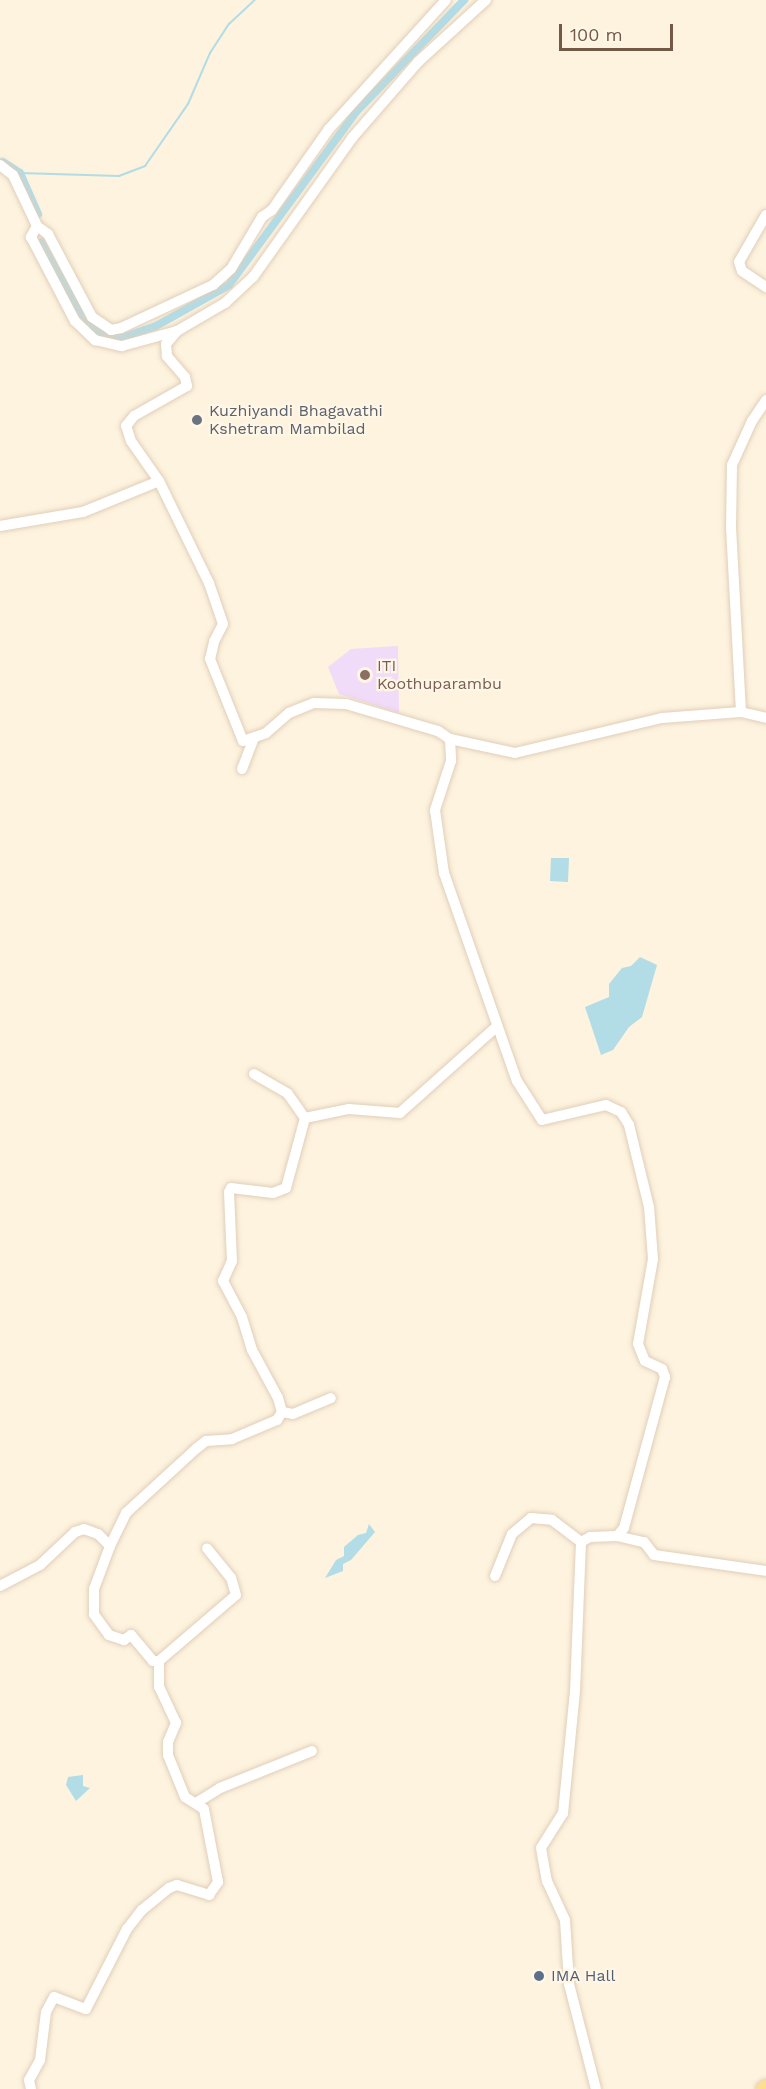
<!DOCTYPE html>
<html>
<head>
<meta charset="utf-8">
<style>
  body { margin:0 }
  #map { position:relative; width:766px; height:2089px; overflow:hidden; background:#fdf3de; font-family:"Work Sans",sans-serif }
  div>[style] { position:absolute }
  .education>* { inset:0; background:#f0dbf9 }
  .water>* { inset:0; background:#b2dce6 }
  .stream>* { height:2px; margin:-1px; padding:0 1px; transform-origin:1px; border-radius:1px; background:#b2dce6 }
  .canal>* { height:8px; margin:-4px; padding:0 4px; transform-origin:4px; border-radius:4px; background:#b2dce6 }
  .roads { filter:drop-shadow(0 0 2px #e1ceba) drop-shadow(0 0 2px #e1ceba) }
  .minor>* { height:10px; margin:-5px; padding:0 5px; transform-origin:5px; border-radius:5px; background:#fff }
  .major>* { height:14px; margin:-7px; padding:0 7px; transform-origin:7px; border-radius:7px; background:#ffdd93 }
  .dots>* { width:16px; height:16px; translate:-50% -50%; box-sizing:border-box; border:3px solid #fff6e5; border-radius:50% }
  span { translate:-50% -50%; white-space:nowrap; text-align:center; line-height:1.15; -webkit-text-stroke:4.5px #fff6e5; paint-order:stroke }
  .worship-label { font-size:16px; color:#5b616d }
  .left { translate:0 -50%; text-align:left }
  .education-label { font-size:16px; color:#785e54 }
  .service-label { font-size:16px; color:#4e5e75 }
  .scale { position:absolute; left:559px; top:24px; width:114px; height:27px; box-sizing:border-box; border:3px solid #735846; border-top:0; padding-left:8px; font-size:18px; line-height:21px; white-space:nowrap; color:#735846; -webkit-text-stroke:4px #fff6e5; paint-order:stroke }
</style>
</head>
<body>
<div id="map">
  <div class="education">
    <div style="clip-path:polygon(398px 646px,399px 713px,339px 694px,328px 667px,351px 649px)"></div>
  </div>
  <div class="water">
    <div style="clip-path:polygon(551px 858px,569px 858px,568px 882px,550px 881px)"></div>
    <div style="clip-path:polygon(640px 957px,657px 965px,642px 1017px,629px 1027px,613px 1050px,601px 1055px,585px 1007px,609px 997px,609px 984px,622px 968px,631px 966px)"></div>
    <div style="clip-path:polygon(369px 1524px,375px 1532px,351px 1560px,343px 1564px,343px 1571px,325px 1578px,336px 1560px,344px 1556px,344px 1547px,358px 1535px,366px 1533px)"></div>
    <div style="clip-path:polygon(83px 1775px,83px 1786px,90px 1788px,76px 1801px,66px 1785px,68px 1777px)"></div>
  </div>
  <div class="stream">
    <div style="left:20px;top:173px;width:99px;rotate:1.7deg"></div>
    <div style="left:119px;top:176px;width:28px;rotate:-21deg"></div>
    <div style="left:145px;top:166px;width:75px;rotate:-55.3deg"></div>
    <div style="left:188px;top:104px;width:56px;rotate:-66.7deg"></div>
    <div style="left:210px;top:53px;width:35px;rotate:-57deg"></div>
    <div style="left:229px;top:24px;width:35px;rotate:-43deg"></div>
  </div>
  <div class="canal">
    <div style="left:3px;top:162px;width:20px;rotate:33deg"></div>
    <div style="left:20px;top:173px;width:45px;rotate:66.3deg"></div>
    <div style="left:41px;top:242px;width:67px;rotate:61.5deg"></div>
    <div style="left:73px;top:301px;width:24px;rotate:57deg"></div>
    <div style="left:86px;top:321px;width:23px;rotate:40deg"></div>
    <div style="left:104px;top:336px;width:17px;rotate:7deg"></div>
    <div style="left:121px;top:338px;width:37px;rotate:-19deg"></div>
    <div style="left:156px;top:326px;width:84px;rotate:-29.3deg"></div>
    <div style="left:229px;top:285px;width:215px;rotate:-53.7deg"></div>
    <div style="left:356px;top:112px;width:156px;rotate:-46deg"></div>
  </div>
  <div class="roads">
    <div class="minor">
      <div style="left:0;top:165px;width:16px;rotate:38deg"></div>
      <div style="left:13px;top:175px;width:56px;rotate:64.8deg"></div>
      <div style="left:37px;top:226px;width:14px;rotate:36deg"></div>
      <div style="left:48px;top:234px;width:94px;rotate:62.1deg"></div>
      <div style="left:92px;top:317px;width:23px;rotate:34deg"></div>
      <div style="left:111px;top:330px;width:10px;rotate:-11deg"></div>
      <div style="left:121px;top:328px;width:102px;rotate:-25.1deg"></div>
      <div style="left:213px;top:285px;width:24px;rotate:-42deg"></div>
      <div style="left:231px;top:269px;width:61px;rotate:-59.2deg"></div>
      <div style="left:262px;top:217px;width:12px;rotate:-35deg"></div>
      <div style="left:272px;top:210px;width:99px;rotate:-54.9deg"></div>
      <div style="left:329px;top:129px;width:174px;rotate:-47.8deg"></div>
      <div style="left:766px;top:215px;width:54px;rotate:119.9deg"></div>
      <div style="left:739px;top:262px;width:9px;rotate:72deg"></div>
      <div style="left:742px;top:271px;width:29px;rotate:34deg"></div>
      <div style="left:37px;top:226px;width:13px;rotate:119deg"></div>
      <div style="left:31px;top:237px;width:95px;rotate:62.4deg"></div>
      <div style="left:75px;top:321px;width:28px;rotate:44deg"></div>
      <div style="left:95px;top:340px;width:28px;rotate:13deg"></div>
      <div style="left:122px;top:346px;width:57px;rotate:-15.3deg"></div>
      <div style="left:177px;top:331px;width:56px;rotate:-30.3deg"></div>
      <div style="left:225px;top:303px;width:38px;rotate:-43deg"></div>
      <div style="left:253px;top:277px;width:171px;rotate:-54.5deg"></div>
      <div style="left:352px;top:138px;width:101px;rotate:-49deg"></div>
      <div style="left:418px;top:62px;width:92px;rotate:-42.4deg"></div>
      <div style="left:159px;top:481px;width:49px;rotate:-125deg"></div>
      <div style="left:131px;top:441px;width:16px;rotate:-108deg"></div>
      <div style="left:126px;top:426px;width:13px;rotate:-51deg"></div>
      <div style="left:134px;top:416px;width:61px;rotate:-29.5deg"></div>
      <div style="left:187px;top:386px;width:9px;rotate:-103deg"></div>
      <div style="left:185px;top:377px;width:28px;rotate:-131deg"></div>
      <div style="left:167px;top:356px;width:12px;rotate:-95deg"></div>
      <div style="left:166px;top:344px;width:17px;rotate:-50deg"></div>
      <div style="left:0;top:526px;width:84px;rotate:-9.6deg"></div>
      <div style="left:83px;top:512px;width:82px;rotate:-22.2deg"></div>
      <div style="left:159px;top:481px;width:114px;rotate:63.9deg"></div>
      <div style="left:209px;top:583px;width:43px;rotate:71.1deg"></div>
      <div style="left:223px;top:624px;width:20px;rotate:117deg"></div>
      <div style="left:214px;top:642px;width:17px;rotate:103deg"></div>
      <div style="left:210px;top:659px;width:88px;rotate:68.1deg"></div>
      <div style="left:243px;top:741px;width:24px;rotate:-19deg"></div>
      <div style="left:266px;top:733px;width:30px;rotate:-41deg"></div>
      <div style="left:289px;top:713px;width:27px;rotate:-22deg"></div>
      <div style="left:314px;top:703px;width:32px;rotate:2deg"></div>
      <div style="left:346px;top:704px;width:96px;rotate:16.4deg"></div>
      <div style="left:438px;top:731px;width:14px;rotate:34deg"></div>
      <div style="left:450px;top:739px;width:22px;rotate:87deg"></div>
      <div style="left:451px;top:761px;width:52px;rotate:108.1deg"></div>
      <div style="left:435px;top:810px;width:64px;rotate:81.9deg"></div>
      <div style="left:444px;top:873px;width:220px;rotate:70.7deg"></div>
      <div style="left:517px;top:1081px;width:46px;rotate:57.3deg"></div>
      <div style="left:542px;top:1120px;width:66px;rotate:-13.2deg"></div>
      <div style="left:606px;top:1105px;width:17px;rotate:25deg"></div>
      <div style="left:621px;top:1112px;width:15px;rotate:58deg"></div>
      <div style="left:629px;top:1125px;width:84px;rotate:76.3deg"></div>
      <div style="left:649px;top:1207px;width:52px;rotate:85.6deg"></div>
      <div style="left:653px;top:1259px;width:86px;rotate:100deg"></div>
      <div style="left:638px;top:1344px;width:18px;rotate:68deg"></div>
      <div style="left:645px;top:1361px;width:19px;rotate:25deg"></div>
      <div style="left:662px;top:1369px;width:9px;rotate:69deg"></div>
      <div style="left:665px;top:1377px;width:156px;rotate:105.2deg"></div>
      <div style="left:624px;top:1528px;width:11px;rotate:131deg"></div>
      <div style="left:617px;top:1536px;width:27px;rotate:178deg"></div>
      <div style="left:590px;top:1537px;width:10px;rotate:151deg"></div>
      <div style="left:581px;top:1542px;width:149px;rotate:92.3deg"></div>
      <div style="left:575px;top:1691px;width:123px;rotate:95.6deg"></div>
      <div style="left:563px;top:1813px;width:41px;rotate:122.2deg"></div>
      <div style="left:541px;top:1848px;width:34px;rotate:80deg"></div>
      <div style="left:547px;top:1881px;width:43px;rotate:65.2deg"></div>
      <div style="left:565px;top:1920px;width:64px;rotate:86.4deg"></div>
      <div style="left:569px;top:1984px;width:108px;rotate:75.6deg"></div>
      <div style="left:741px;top:712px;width:184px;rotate:-93.1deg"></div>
      <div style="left:731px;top:528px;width:63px;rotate:-89.1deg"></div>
      <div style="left:732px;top:465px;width:48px;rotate:-65.6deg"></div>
      <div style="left:752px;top:421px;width:25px;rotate:-56deg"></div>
      <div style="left:450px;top:739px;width:66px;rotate:12.2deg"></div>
      <div style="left:515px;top:753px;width:151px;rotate:-13.4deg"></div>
      <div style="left:662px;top:718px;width:79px;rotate:-4.3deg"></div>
      <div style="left:741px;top:712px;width:26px;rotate:13deg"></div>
      <div style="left:242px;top:769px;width:34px;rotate:-69deg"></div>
      <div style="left:254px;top:1074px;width:39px;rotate:30deg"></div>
      <div style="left:288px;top:1094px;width:29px;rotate:55deg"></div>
      <div style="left:282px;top:1412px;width:11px;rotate:10deg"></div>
      <div style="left:293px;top:1414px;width:41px;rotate:-22.8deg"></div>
      <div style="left:617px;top:1536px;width:28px;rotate:13deg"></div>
      <div style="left:644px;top:1542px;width:16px;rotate:52deg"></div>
      <div style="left:654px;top:1555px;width:113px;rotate:8.1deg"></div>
      <div style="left:495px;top:1576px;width:45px;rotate:-68deg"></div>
      <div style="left:512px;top:1534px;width:25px;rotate:-40deg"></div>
      <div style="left:531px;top:1518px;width:21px;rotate:5deg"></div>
      <div style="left:552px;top:1520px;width:36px;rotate:37deg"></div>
      <div style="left:0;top:1586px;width:45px;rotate:-27.7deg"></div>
      <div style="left:40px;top:1565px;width:48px;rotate:-43.3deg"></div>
      <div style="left:75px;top:1532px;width:9px;rotate:-18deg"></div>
      <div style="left:84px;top:1529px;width:15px;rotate:20deg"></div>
      <div style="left:98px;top:1534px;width:17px;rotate:45deg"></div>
      <div style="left:110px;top:1546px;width:37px;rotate:-64deg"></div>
      <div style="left:126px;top:1513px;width:96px;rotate:-42.5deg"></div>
      <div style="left:197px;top:1448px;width:11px;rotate:-38deg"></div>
      <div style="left:206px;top:1441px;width:26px;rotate:-4deg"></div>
      <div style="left:232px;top:1439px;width:49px;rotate:-22.9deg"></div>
      <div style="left:277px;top:1420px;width:9px;rotate:-58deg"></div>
      <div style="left:282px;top:1412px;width:15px;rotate:-106deg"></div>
      <div style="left:278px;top:1398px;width:55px;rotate:-118.4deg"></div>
      <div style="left:252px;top:1350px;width:34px;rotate:-107deg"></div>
      <div style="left:242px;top:1317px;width:41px;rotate:-117.8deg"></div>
      <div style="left:223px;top:1281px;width:22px;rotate:-66deg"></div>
      <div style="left:232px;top:1261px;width:69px;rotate:-92.5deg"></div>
      <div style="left:229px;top:1192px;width:4px;rotate:-63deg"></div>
      <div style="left:231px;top:1188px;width:42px;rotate:6.8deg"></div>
      <div style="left:273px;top:1193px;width:14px;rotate:-21deg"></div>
      <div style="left:286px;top:1188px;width:73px;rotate:-74.8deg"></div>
      <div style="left:305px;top:1118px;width:45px;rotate:-11.6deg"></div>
      <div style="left:349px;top:1109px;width:51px;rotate:4.5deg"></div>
      <div style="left:400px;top:1113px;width:127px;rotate:-41.8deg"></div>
      <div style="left:159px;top:1661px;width:101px;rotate:-40.6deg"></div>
      <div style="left:236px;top:1595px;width:18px;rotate:-106deg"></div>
      <div style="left:231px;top:1578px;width:38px;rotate:-129deg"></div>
      <div style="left:196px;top:1803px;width:28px;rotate:-32deg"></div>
      <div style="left:220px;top:1788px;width:99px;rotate:-21.9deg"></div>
      <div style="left:31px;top:2089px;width:9px;rotate:-103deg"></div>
      <div style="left:29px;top:2080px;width:23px;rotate:-61deg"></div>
      <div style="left:40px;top:2060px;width:48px;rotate:-82.9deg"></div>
      <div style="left:46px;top:2012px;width:17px;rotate:-62deg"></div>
      <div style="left:54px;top:1997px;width:34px;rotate:21deg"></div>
      <div style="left:86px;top:2009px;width:90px;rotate:-62.9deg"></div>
      <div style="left:127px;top:1929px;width:24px;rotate:-52deg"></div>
      <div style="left:142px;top:1910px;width:35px;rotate:-39deg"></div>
      <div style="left:169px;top:1888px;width:9px;rotate:-21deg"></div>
      <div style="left:177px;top:1885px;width:34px;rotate:17deg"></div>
      <div style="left:209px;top:1895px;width:16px;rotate:-55deg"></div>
      <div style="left:218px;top:1882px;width:74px;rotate:-100.9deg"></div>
      <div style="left:204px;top:1809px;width:22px;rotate:-148deg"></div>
      <div style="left:185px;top:1797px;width:45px;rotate:-112deg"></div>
      <div style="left:168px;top:1755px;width:13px;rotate:-90deg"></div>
      <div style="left:168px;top:1742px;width:21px;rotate:-67deg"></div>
      <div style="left:176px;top:1723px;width:40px;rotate:-115deg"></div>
      <div style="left:159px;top:1687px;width:26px;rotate:-90deg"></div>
      <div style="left:159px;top:1661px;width:6px;rotate:180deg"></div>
      <div style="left:153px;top:1661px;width:34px;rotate:-130deg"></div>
      <div style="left:131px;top:1635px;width:9px;rotate:144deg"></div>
      <div style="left:124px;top:1640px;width:16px;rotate:-162deg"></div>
      <div style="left:109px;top:1635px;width:26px;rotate:-126deg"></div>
      <div style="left:94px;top:1614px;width:25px;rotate:-90deg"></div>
      <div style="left:94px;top:1589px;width:46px;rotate:-69.6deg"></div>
    </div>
    <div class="major">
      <div style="left:763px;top:2089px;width:4px;rotate:-34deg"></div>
    </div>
  </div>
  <div class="dots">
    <div style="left:197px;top:420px;background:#6b7280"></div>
    <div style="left:365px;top:675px;background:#8d6e63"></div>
    <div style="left:539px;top:1976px;background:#5c6f8a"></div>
  </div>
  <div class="worship-label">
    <span class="left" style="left:209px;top:420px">Kuzhiyandi Bhagavathi<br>Kshetram Mambilad</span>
  </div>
  <div class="education-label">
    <span class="left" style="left:377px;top:675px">ITI<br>Koothuparambu</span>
  </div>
  <div class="service-label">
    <span class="left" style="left:551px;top:1976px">IMA Hall</span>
  </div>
  <div class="scale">100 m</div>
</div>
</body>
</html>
